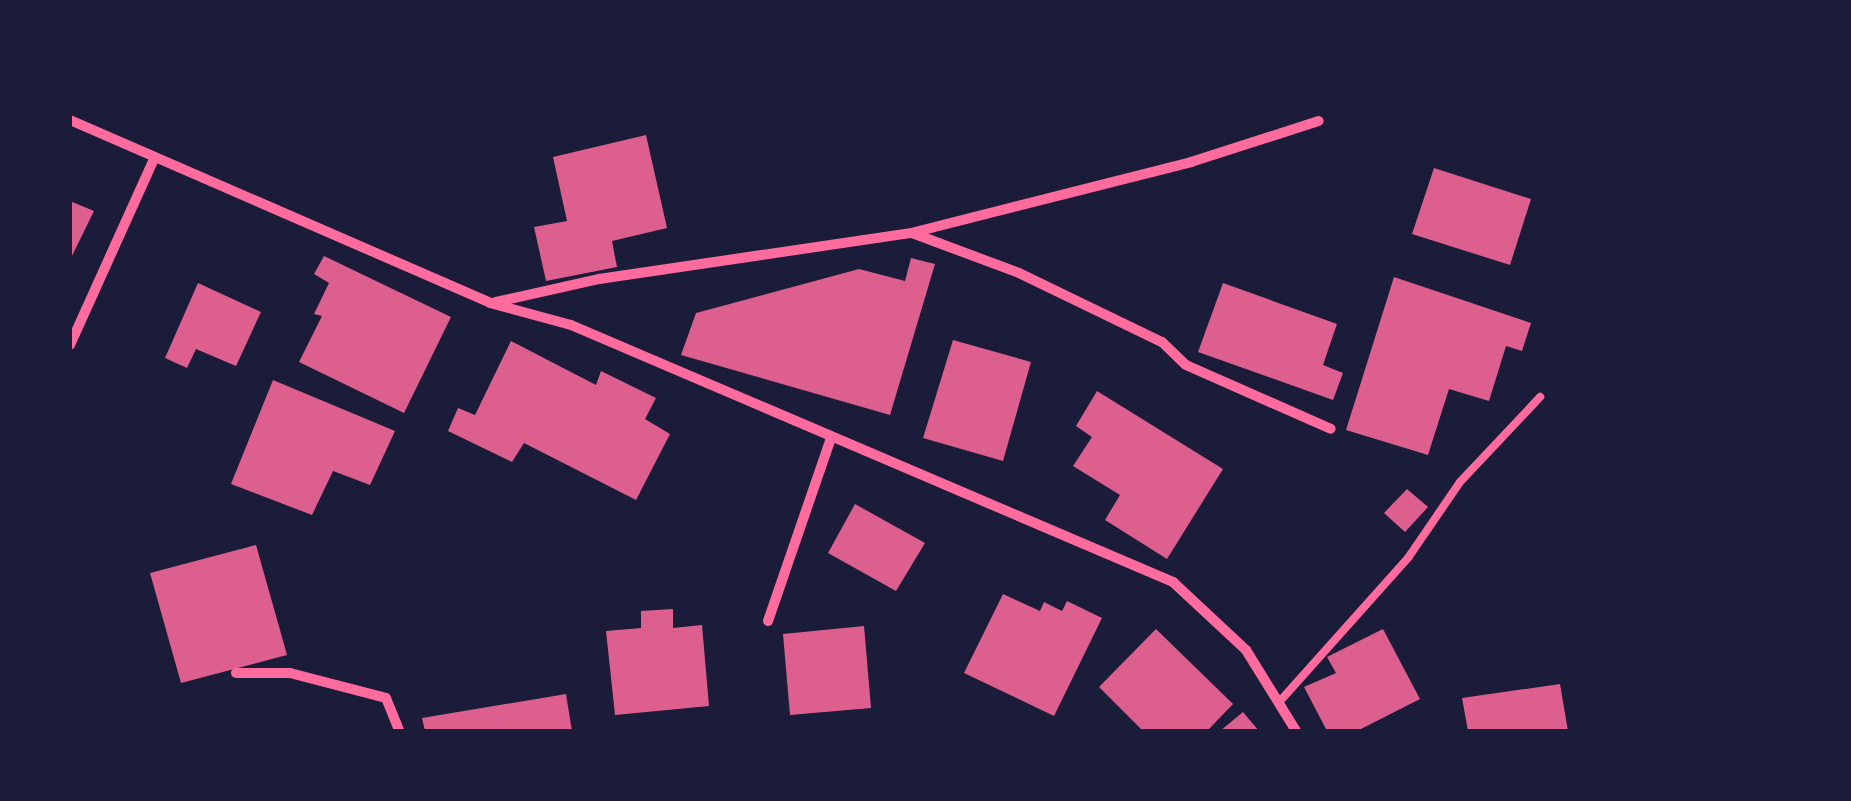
<!DOCTYPE html>
<html>
<head>
<meta charset="utf-8">
<style>
  body { margin:0 }
  #map { position:relative; width:1851px; height:801px; overflow:hidden; background:#1b1b3a; font-family:"Playfair Display",serif }
  div>[style] { position:absolute }
  .building>* { inset:0; background:#dd5f8e }
  .service>* { height:8px; margin:-4px; padding:0 4px; transform-origin:4px; border-radius:4px; background:#ff6b9d }
  .minor>* { height:10px; margin:-5px; padding:0 5px; transform-origin:5px; border-radius:5px; background:#ff6b9d }
  span { translate:-50% -50%; white-space:nowrap; text-align:center; line-height:1.15; -webkit-text-stroke:10px #1b1b3a; paint-order:stroke }
  .frame { position:absolute; inset:0; border:72px solid #1b1b3a; pointer-events:none }
</style>
</head>
<body>
<div id="map">
  <div class="building">
    <div style="clip-path:polygon(646px 135px,667px 228px,612px 241px,617px 267px,546px 281px,534px 227px,567px 221px,553px 157px)"></div>
    <div style="clip-path:polygon(1434px 168px,1531px 199px,1510px 265px,1412px 234px)"></div>
    <div style="clip-path:polygon(70px 201px,94px 211px,70px 260px)"></div>
    <div style="clip-path:polygon(324px 256px,451px 317px,404px 413px,299px 362px,322px 316px,314px 314px,329px 283px,314px 274px)"></div>
    <div style="clip-path:polygon(911px 258px,935px 264px,890px 415px,681px 355px,696px 313px,859px 269px,905px 281px)"></div>
    <div style="clip-path:polygon(1394px 277px,1531px 323px,1522px 351px,1506px 346px,1489px 401px,1449px 389px,1428px 455px,1346px 430px)"></div>
    <div style="clip-path:polygon(198px 283px,261px 312px,236px 366px,196px 349px,187px 368px,165px 358px)"></div>
    <div style="clip-path:polygon(1223px 283px,1337px 324px,1323px 365px,1343px 373px,1333px 400px,1198px 352px)"></div>
    <div style="clip-path:polygon(953px 340px,1031px 362px,1003px 461px,923px 438px)"></div>
    <div style="clip-path:polygon(511px 341px,596px 385px,601px 371px,656px 398px,645px 419px,670px 434px,636px 500px,524px 443px,512px 462px,448px 431px,458px 408px,475px 415px)"></div>
    <div style="clip-path:polygon(273px 380px,395px 431px,370px 485px,333px 471px,312px 515px,231px 484px)"></div>
    <div style="clip-path:polygon(1097px 391px,1223px 469px,1167px 559px,1105px 520px,1120px 495px,1073px 466px,1092px 437px,1076px 426px)"></div>
    <div style="clip-path:polygon(1407px 489px,1428px 507px,1405px 532px,1384px 513px)"></div>
    <div style="clip-path:polygon(855px 504px,925px 543px,896px 591px,828px 553px)"></div>
    <div style="clip-path:polygon(256px 545px,287px 655px,181px 683px,150px 573px)"></div>
    <div style="clip-path:polygon(1003px 594px,1040px 611px,1044px 602px,1062px 611px,1067px 601px,1102px 618px,1054px 716px,964px 673px)"></div>
    <div style="clip-path:polygon(673px 609px,673px 628px,702px 625px,709px 706px,615px 715px,606px 631px,641px 628px,641px 611px)"></div>
    <div style="clip-path:polygon(864px 626px,871px 708px,790px 715px,783px 634px)"></div>
    <div style="clip-path:polygon(1156px 629px,1233px 704px,1207px 731px,1143px 731px,1099px 687px)"></div>
    <div style="clip-path:polygon(1383px 629px,1420px 699px,1357px 731px,1327px 731px,1304px 687px,1336px 673px,1327px 657px)"></div>
    <div style="clip-path:polygon(1560px 684px,1568px 731px,1468px 731px,1462px 698px)"></div>
    <div style="clip-path:polygon(566px 694px,572px 731px,425px 731px,422px 718px)"></div>
    <div style="clip-path:polygon(1243px 712px,1259px 731px,1220px 731px)"></div>
  </div>
  <div class="service">
    <div style="left:1281px;top:700px;width:191px;rotate:-48.2deg"></div>
    <div style="left:1408px;top:558px;width:92px;rotate:-55.6deg"></div>
    <div style="left:1460px;top:482px;width:117px;rotate:-46.7deg"></div>
  </div>
  <div class="minor">
    <div style="left:70px;top:120px;width:458px;rotate:23.5deg"></div>
    <div style="left:490px;top:303px;width:84px;rotate:15.2deg"></div>
    <div style="left:571px;top:325px;width:655px;rotate:23.12deg"></div>
    <div style="left:1173px;top:582px;width:100px;rotate:43deg"></div>
    <div style="left:1246px;top:650px;width:95px;rotate:58.3deg"></div>
    <div style="left:915px;top:232px;width:285px;rotate:-14.2deg"></div>
    <div style="left:1191px;top:162px;width:134px;rotate:-17.8deg"></div>
    <div style="left:496px;top:302px;width:106px;rotate:-12.6deg"></div>
    <div style="left:599px;top:279px;width:316px;rotate:-8.4deg"></div>
    <div style="left:912px;top:233px;width:114px;rotate:20.5deg"></div>
    <div style="left:1019px;top:273px;width:159px;rotate:25.8deg"></div>
    <div style="left:1162px;top:342px;width:33px;rotate:44deg"></div>
    <div style="left:1186px;top:365px;width:158px;rotate:23.8deg"></div>
    <div style="left:70px;top:345px;width:206px;rotate:-65.7deg"></div>
    <div style="left:768px;top:621px;width:194px;rotate:-71deg"></div>
    <div style="left:236px;top:673px;width:54px"></div>
    <div style="left:290px;top:673px;width:99px;rotate:14.6deg"></div>
    <div style="left:386px;top:698px;width:35px;rotate:68deg"></div>
  </div>
  <div class="frame"></div>
</div>
</body>
</html>
